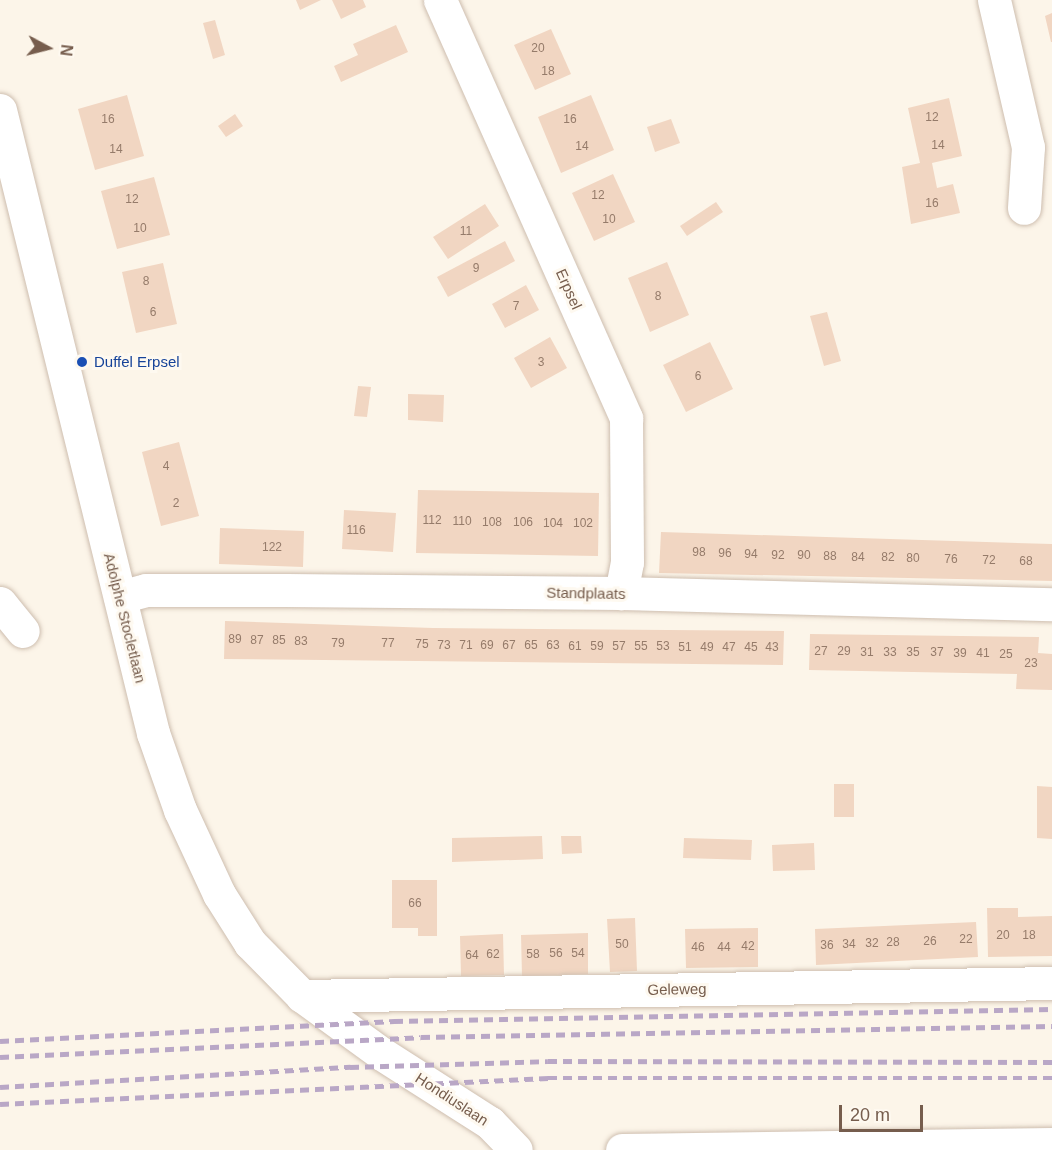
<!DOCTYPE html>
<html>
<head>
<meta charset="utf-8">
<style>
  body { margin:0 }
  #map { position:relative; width:1052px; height:1150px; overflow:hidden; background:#fcf5e9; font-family:Helvetica,sans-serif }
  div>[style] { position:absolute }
  .building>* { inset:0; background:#f1d6c2 }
  .roads { filter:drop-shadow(0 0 2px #cebeaf) drop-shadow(0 0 2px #cebeaf) }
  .minor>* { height:33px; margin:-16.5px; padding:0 16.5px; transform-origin:16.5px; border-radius:16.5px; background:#fff }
  .rail>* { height:4.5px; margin-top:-2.25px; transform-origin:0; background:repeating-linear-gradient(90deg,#b9a7c6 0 9px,transparent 0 15px) }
  .dots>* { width:16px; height:16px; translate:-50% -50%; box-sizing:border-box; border:3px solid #fef9f0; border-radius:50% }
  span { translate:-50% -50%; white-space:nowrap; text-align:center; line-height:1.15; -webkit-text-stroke:6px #fef9f0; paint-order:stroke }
  .number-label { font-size:12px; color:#957b6a }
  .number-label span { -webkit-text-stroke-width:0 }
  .street-label { font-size:15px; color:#765d4d }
  .transit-label { font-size:15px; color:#164399 }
  .left { translate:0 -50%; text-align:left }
  .north { position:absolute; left:18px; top:18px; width:60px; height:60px; -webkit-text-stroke:4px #fef9f0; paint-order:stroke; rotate:97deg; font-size:16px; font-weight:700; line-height:24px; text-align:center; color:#765d4d }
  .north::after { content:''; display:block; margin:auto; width:21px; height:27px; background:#765d4d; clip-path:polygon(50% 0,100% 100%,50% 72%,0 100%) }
  .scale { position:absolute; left:839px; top:1105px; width:84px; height:27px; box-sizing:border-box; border:3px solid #765d4d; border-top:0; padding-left:8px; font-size:18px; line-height:21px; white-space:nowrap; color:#765d4d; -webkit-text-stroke:4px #fef9f0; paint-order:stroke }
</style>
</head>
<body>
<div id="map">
  <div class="building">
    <div style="clip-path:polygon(296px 0,321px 0,300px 10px)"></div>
    <div style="clip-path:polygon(332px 0,363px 0,366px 7px,341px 19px)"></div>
    <div style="clip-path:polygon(1052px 13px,1052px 42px,1051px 42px,1045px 16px)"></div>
    <div style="clip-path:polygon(215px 20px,225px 55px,213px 59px,203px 23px)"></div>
    <div style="clip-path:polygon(396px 25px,408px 52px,341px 82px,334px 66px,358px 55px,353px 44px)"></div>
    <div style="clip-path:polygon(551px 29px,571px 74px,535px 90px,514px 45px)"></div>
    <div style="clip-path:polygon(127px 95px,144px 156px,95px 170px,78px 109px)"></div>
    <div style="clip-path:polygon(591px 95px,614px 150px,561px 173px,538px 117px)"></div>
    <div style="clip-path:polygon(949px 98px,962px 156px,932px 163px,937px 188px,953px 184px,960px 213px,911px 224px,902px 167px,920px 163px,908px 108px)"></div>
    <div style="clip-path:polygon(235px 114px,243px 126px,226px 137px,218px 126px)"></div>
    <div style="clip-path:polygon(671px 119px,680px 143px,655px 152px,647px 127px)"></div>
    <div style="clip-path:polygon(613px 174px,635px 222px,594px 241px,572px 193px)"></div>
    <div style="clip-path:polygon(154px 177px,170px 235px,117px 249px,101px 191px)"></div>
    <div style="clip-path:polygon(716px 202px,723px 212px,687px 236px,680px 226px)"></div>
    <div style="clip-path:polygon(485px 204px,499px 226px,448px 259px,433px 237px)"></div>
    <div style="clip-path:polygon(505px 241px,515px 261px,448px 297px,437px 277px)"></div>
    <div style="clip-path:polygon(667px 262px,689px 315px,650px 332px,628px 278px)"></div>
    <div style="clip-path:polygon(163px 263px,177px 324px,136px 333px,122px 272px)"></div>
    <div style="clip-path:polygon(526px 285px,539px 310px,505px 328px,492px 304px)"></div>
    <div style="clip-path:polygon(827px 312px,841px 361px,824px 366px,810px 316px)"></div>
    <div style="clip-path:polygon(550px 337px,567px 368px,531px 388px,514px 358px)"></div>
    <div style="clip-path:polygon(710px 342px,733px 389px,686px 412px,663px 365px)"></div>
    <div style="clip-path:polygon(358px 386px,371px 387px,367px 417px,354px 416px)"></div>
    <div style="clip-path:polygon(408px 394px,444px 395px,443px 422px,408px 420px)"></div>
    <div style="clip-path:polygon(179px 442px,199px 516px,161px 526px,142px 452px)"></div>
    <div style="clip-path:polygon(418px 490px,599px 493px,598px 556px,416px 553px)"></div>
    <div style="clip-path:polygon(344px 510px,396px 513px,393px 552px,342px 549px)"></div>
    <div style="clip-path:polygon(220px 528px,304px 531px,303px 567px,219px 564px)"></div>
    <div style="clip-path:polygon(661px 532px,1052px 544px,1052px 581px,659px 573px)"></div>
    <div style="clip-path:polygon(225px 621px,433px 628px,784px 631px,783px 665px,224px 659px)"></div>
    <div style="clip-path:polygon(810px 634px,1039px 637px,1038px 653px,1052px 654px,1052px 690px,1016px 689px,1017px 674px,809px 670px)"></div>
    <div style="clip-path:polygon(834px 784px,854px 784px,854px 817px,834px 817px)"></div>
    <div style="clip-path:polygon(1037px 786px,1052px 787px,1052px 839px,1037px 838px)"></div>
    <div style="clip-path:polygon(542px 836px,543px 859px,452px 862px,452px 838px)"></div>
    <div style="clip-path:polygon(561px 836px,581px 836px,582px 853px,562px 854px)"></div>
    <div style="clip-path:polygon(684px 838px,752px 840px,751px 860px,683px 858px)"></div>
    <div style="clip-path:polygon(814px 843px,815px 870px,773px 871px,772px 845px)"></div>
    <div style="clip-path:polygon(392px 880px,437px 880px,437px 936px,418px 936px,418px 928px,392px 928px)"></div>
    <div style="clip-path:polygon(987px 908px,1018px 908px,1018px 917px,1052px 916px,1052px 956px,988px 957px)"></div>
    <div style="clip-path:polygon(635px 918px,637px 971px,610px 972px,607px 919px)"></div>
    <div style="clip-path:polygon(976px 922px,978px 957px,816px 965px,815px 929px)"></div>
    <div style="clip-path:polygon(758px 928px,758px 967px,686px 968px,685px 929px)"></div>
    <div style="clip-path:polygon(588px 933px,588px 974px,522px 976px,521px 935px)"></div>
    <div style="clip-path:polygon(503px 934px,504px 975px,461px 976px,460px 936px)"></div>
  </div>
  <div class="roads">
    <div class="minor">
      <div style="left:440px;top:0;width:458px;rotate:66deg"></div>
      <div style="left:626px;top:418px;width:144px;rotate:89.6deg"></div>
      <div style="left:627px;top:562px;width:32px;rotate:101deg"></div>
      <div style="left:994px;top:0;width:151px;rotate:77deg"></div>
      <div style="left:1028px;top:147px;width:61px;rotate:93.8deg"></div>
      <div style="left:0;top:110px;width:642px;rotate:76.2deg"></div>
      <div style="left:153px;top:733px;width:82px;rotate:70.7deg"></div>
      <div style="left:180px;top:810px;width:93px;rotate:65.1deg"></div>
      <div style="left:219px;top:894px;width:58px;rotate:57.7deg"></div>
      <div style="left:250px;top:943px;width:74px;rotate:45.5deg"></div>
      <div style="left:302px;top:996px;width:99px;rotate:35.9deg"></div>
      <div style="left:382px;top:1054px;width:128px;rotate:32.6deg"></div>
      <div style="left:490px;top:1123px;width:37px;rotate:46deg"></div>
      <div style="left:120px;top:597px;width:27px;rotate:-15deg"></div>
      <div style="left:146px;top:590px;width:140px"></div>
      <div style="left:286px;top:590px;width:335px;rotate:0.5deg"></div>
      <div style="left:621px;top:593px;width:431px;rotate:1.5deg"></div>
      <div style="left:0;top:603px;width:36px;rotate:51deg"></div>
      <div style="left:302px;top:996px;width:750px;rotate:-0.99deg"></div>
      <div style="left:622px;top:1150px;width:430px;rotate:-0.8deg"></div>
    </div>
  </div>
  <div class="rail">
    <div style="left:0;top:1041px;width:395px;rotate:-2.9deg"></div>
    <div style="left:394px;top:1021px;width:658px;rotate:-1.04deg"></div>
    <div style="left:0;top:1057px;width:421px;rotate:-2.7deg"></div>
    <div style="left:421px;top:1037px;width:631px;rotate:-1deg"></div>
    <div style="left:0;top:1087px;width:351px;rotate:-3.3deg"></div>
    <div style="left:350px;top:1067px;width:198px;rotate:-1.7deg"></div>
    <div style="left:548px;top:1061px;width:504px;rotate:0.11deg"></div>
    <div style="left:0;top:1104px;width:549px;rotate:-2.72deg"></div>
    <div style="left:548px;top:1078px;width:504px"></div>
  </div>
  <div class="dots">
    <div style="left:82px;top:362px;background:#1a4fb4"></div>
  </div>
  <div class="number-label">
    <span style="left:538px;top:49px">20</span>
    <span style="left:548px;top:72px">18</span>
    <span style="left:932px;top:118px">12</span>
    <span style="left:108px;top:120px">16</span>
    <span style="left:570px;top:120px">16</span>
    <span style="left:938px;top:146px">14</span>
    <span style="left:582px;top:147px">14</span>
    <span style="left:116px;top:150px">14</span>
    <span style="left:598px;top:196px">12</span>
    <span style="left:132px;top:200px">12</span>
    <span style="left:932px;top:204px">16</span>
    <span style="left:609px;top:220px">10</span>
    <span style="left:140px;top:229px">10</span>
    <span style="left:466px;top:232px">11</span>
    <span style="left:476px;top:269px">9</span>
    <span style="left:146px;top:282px">8</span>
    <span style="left:658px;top:297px">8</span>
    <span style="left:516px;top:307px">7</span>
    <span style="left:153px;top:313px">6</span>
    <span style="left:541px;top:363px">3</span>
    <span style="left:698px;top:377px">6</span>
    <span style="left:166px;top:467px">4</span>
    <span style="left:176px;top:504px">2</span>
    <span style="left:432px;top:521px">112</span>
    <span style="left:462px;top:522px">110</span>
    <span style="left:492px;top:523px">108</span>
    <span style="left:523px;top:523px">106</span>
    <span style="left:553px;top:524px">104</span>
    <span style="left:583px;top:524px">102</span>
    <span style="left:356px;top:531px">116</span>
    <span style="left:272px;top:548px">122</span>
    <span style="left:699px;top:553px">98</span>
    <span style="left:725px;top:554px">96</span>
    <span style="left:751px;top:555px">94</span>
    <span style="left:778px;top:556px">92</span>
    <span style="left:804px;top:556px">90</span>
    <span style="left:830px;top:557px">88</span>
    <span style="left:858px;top:558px">84</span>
    <span style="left:888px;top:558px">82</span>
    <span style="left:913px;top:559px">80</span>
    <span style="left:951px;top:560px">76</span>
    <span style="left:989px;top:561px">72</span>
    <span style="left:1026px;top:562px">68</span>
    <span style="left:235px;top:640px">89</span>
    <span style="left:257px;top:641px">87</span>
    <span style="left:279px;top:641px">85</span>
    <span style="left:301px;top:642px">83</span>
    <span style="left:338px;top:644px">79</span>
    <span style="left:388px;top:644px">77</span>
    <span style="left:422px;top:645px">75</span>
    <span style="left:444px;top:646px">73</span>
    <span style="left:466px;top:646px">71</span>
    <span style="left:487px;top:646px">69</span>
    <span style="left:509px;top:646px">67</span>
    <span style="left:531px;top:646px">65</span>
    <span style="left:553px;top:646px">63</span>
    <span style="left:575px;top:647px">61</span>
    <span style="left:597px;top:647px">59</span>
    <span style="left:619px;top:647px">57</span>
    <span style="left:641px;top:647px">55</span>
    <span style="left:663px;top:647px">53</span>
    <span style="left:685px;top:648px">51</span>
    <span style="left:707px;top:648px">49</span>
    <span style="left:729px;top:648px">47</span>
    <span style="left:751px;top:648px">45</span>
    <span style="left:772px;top:648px">43</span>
    <span style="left:821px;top:652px">27</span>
    <span style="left:844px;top:652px">29</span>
    <span style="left:867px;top:653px">31</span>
    <span style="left:890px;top:653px">33</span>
    <span style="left:913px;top:653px">35</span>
    <span style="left:937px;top:653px">37</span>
    <span style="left:960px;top:654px">39</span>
    <span style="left:983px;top:654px">41</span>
    <span style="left:1006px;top:655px">25</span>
    <span style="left:1031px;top:664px">23</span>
    <span style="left:415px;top:904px">66</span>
    <span style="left:1003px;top:936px">20</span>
    <span style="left:1029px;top:936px">18</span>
    <span style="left:966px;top:940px">22</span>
    <span style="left:930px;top:942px">26</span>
    <span style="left:893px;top:943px">28</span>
    <span style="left:872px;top:944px">32</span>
    <span style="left:622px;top:945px">50</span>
    <span style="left:849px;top:945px">34</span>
    <span style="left:827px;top:946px">36</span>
    <span style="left:748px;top:947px">42</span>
    <span style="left:698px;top:948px">46</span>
    <span style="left:724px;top:948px">44</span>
    <span style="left:556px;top:954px">56</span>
    <span style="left:578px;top:954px">54</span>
    <span style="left:493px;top:955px">62</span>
    <span style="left:533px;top:955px">58</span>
    <span style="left:472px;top:956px">64</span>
  </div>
  <div class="street-label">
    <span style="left:569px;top:289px;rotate:66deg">Erpsel</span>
    <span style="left:586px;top:593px;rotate:1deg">Standplaats</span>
    <span style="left:125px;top:618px;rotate:76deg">Adolphe Stocletlaan</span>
    <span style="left:677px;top:989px;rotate:-1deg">Geleweg</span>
    <span style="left:452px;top:1099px;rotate:33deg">Hondiuslaan</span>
  </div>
  <div class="transit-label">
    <span class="left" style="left:94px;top:362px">Duffel Erpsel</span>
  </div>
  <div class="north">N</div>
  <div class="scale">20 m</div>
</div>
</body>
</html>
